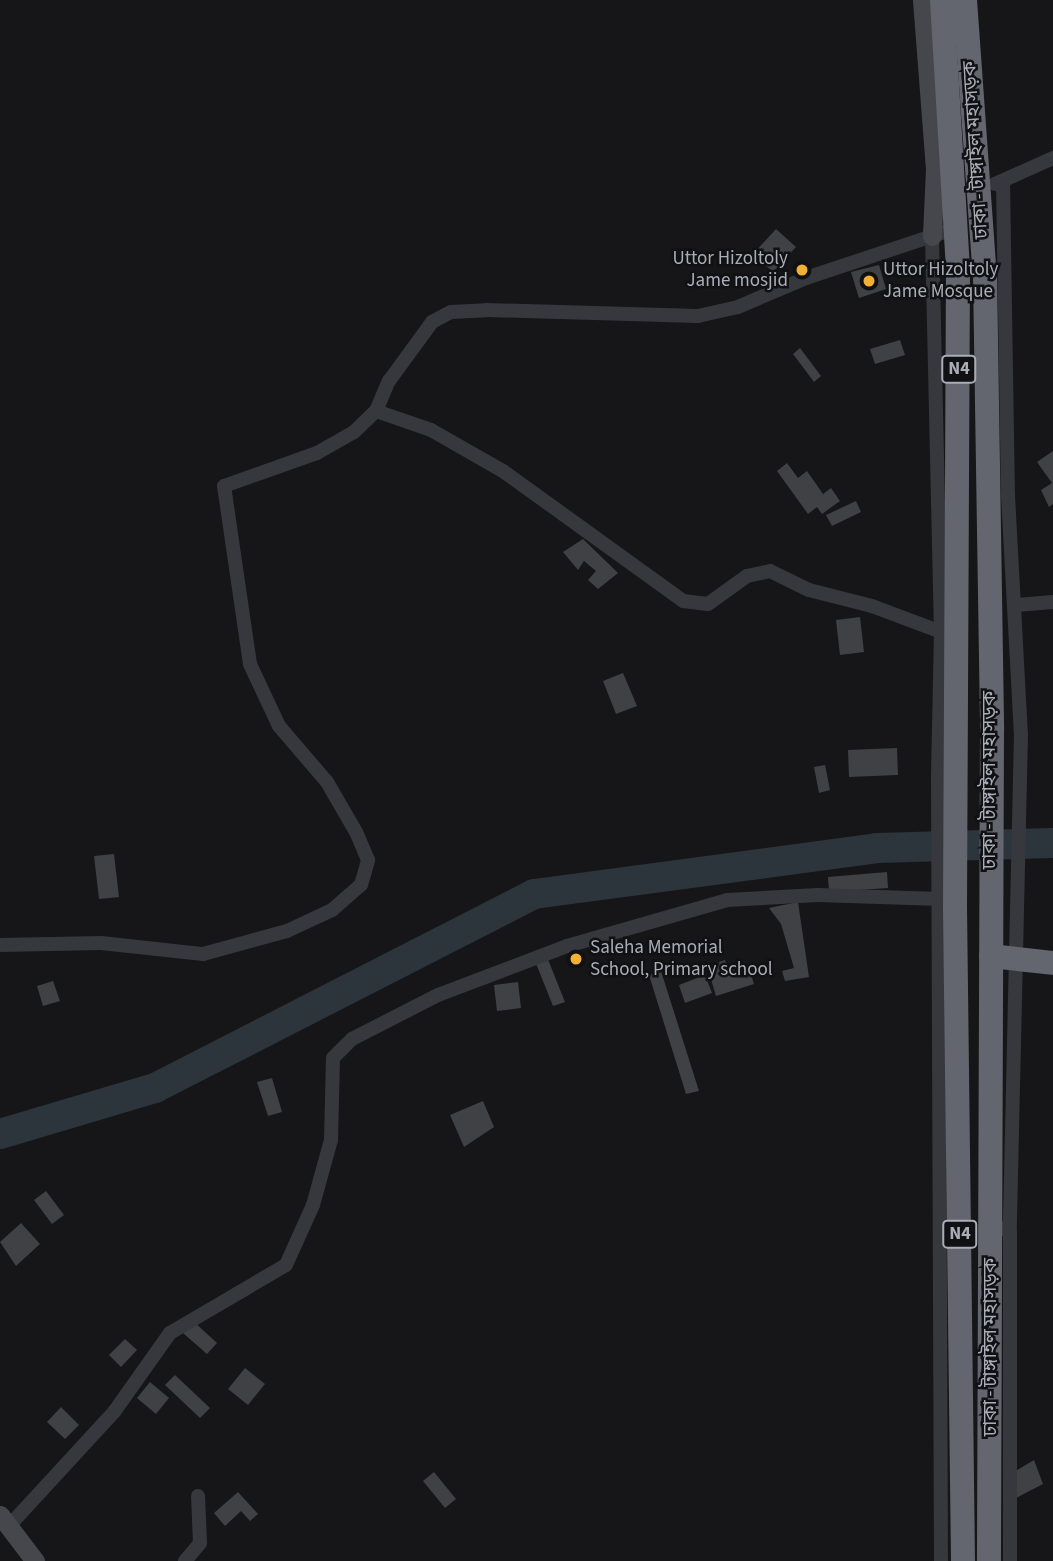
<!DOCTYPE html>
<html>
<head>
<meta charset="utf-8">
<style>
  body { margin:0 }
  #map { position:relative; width:1053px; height:1561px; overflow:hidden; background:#161618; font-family:"Source Sans 3","Noto Sans Bengali",sans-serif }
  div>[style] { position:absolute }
  .river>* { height:30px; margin:-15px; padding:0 15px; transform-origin:15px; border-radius:15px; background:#2c353c }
  .building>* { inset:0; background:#404145 }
  .street>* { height:14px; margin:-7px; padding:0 7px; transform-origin:7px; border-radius:7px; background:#37383d }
  .secondary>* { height:19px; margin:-9.5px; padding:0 9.5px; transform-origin:9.5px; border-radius:9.5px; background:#45474d }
  .highway>* { height:24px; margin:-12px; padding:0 12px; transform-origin:12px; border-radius:12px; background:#63666e }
  .dots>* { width:19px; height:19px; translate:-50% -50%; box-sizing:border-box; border:4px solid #111113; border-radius:50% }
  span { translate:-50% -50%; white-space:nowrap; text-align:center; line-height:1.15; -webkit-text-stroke:5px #111113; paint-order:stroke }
  .shield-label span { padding:2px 5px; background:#111113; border:2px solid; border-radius:5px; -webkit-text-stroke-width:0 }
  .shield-label { font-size:18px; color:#a8adb8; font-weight:700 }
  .street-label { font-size:19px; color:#a8adb8 }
  .poi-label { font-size:19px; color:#a8adb8 }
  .right { translate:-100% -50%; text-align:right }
  .left { translate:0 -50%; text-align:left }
</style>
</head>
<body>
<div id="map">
  <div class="river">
    <div style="left:0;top:1134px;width:162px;rotate:-16.5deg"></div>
    <div style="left:155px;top:1088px;width:426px;rotate:-27.1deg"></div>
    <div style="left:534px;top:894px;width:346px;rotate:-7.6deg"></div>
    <div style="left:877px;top:848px;width:176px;rotate:-1.6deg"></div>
  </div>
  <div class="building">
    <div style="clip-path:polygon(776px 229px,796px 247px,773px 272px,753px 254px)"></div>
    <div style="clip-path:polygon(879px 265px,886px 289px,859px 298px,851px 272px)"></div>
    <div style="clip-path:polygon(900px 340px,905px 355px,875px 364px,870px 349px)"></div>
    <div style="clip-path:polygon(800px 348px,821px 376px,814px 382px,793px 354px)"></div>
    <div style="clip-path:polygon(1053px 451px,1053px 504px,1049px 507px,1041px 490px,1052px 483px,1037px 462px)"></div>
    <div style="clip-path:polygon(787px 463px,798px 478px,807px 471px,823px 494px,831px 488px,840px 501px,822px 514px,817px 507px,808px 514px,777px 471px)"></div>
    <div style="clip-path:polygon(856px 501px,861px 512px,832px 526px,826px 515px)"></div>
    <div style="clip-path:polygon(583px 539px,618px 573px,598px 589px,588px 580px,596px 571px,584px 561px,578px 570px,563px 552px)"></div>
    <div style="clip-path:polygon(860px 617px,864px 652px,840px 655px,836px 620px)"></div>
    <div style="clip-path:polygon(623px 673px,637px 706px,616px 714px,603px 681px)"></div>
    <div style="clip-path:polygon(897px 748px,898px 775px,849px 777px,848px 750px)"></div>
    <div style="clip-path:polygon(825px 765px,830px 790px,819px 793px,814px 767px)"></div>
    <div style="clip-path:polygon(114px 854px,119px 897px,99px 899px,94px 856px)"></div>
    <div style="clip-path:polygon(887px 872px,888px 888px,829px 892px,828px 877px)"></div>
    <div style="clip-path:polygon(798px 902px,809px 977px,785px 981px,782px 971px,794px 968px,781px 924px,769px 908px)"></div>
    <div style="clip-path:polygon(547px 957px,565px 1002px,553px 1006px,535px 961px)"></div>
    <div style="clip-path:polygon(725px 960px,729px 971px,748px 965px,754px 984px,716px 996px,707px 966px)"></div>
    <div style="clip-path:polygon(661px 971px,699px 1091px,686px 1094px,649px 975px)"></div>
    <div style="clip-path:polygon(705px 975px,712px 993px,685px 1003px,679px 985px)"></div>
    <div style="clip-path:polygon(53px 981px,60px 1001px,43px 1006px,37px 986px)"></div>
    <div style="clip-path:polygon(518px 982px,521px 1008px,497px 1011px,494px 985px)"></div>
    <div style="clip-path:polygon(272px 1078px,282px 1112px,268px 1116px,257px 1082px)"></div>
    <div style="clip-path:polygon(483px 1101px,494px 1127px,464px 1147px,450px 1115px)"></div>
    <div style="clip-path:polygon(46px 1191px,64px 1215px,52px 1224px,34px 1200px)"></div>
    <div style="clip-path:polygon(21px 1223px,40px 1244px,16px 1266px,0 1242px)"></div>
    <div style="clip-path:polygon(193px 1321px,217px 1343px,207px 1354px,183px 1333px)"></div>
    <div style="clip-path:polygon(125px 1339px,137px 1350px,121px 1367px,109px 1355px)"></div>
    <div style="clip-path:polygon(245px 1368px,265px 1384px,248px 1405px,228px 1389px)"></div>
    <div style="clip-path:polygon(175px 1375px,210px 1408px,200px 1418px,165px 1385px)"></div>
    <div style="clip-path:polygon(150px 1382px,169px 1398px,156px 1414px,137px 1398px)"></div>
    <div style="clip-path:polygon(61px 1407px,79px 1425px,65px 1439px,47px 1422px)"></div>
    <div style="clip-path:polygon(1034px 1460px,1043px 1484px,1016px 1498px,1014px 1472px)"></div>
    <div style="clip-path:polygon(434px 1472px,456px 1499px,445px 1508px,423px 1481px)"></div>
    <div style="clip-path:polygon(238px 1492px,258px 1514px,250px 1521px,241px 1511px,225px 1526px,214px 1513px)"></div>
  </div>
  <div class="street">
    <div style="left:1003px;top:181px;width:315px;rotate:89.1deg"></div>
    <div style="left:1008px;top:496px;width:238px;rotate:86.9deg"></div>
    <div style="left:1021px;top:734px;width:498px;rotate:91.3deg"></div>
    <div style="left:995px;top:184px;width:64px;rotate:-24.1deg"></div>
    <div style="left:932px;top:236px;width:396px;rotate:88.7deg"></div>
    <div style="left:941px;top:632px;width:149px;rotate:91.2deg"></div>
    <div style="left:938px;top:781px;width:780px;rotate:89.78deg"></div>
    <div style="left:376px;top:411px;width:58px;rotate:19.1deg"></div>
    <div style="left:431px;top:430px;width:83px;rotate:29.7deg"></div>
    <div style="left:503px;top:471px;width:222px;rotate:35.8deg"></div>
    <div style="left:683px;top:601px;width:25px;rotate:7deg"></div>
    <div style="left:708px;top:604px;width:48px;rotate:-35.7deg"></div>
    <div style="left:747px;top:576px;width:24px;rotate:-12deg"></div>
    <div style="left:770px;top:571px;width:43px;rotate:26deg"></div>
    <div style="left:809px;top:590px;width:65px;rotate:14.3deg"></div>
    <div style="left:872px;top:606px;width:74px;rotate:20.6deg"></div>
    <div style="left:1017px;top:605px;width:36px;rotate:-5deg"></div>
    <div style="left:0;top:945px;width:101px;rotate:-1.1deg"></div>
    <div style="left:101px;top:943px;width:103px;rotate:6.2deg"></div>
    <div style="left:203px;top:954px;width:87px;rotate:-15.3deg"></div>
    <div style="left:287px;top:931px;width:50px;rotate:-25deg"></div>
    <div style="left:332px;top:910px;width:38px;rotate:-41deg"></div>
    <div style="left:361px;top:885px;width:26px;rotate:-74deg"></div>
    <div style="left:368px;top:860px;width:30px;rotate:-113deg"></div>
    <div style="left:356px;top:832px;width:58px;rotate:-120.1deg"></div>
    <div style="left:327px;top:782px;width:74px;rotate:-130.6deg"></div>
    <div style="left:279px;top:726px;width:68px;rotate:-115.1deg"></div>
    <div style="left:250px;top:664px;width:180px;rotate:-98.3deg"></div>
    <div style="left:224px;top:486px;width:99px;rotate:-19.5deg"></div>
    <div style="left:317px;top:453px;width:43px;rotate:-29.6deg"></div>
    <div style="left:354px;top:432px;width:30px;rotate:-44deg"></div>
    <div style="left:376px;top:411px;width:33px;rotate:-67deg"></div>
    <div style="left:389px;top:381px;width:73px;rotate:-53.9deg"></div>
    <div style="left:432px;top:322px;width:21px;rotate:-28deg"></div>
    <div style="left:451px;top:312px;width:35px;rotate:-3deg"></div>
    <div style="left:486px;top:310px;width:212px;rotate:1.6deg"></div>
    <div style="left:698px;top:316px;width:41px;rotate:-12.7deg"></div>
    <div style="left:738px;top:307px;width:74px;rotate:-23.1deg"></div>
    <div style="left:806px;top:278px;width:158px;rotate:-18.4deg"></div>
    <div style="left:1002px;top:1228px;width:9px;rotate:27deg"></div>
    <div style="left:1010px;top:1232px;width:329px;rotate:90deg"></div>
    <div style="left:9px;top:1526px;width:155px;rotate:-47.4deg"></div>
    <div style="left:114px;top:1412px;width:97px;rotate:-54.7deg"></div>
    <div style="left:170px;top:1333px;width:134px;rotate:-30.4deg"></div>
    <div style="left:286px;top:1265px;width:66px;rotate:-65.8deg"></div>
    <div style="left:313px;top:1205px;width:67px;rotate:-74.5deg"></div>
    <div style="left:331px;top:1140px;width:82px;rotate:-88.6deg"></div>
    <div style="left:333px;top:1058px;width:27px;rotate:-45deg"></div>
    <div style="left:352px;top:1039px;width:97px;rotate:-27.1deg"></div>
    <div style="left:438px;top:995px;width:138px;rotate:-20.8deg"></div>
    <div style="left:567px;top:946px;width:166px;rotate:-16deg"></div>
    <div style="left:727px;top:900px;width:91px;rotate:-3.1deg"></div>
    <div style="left:818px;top:895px;width:122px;rotate:1.9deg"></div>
    <div style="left:185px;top:1561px;width:23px;rotate:-50deg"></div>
    <div style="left:200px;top:1543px;width:47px;rotate:-92.4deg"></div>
  </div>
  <div class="secondary">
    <div style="left:922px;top:0;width:169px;rotate:85.6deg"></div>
    <div style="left:935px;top:169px;width:67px;rotate:92.6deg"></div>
    <div style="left:0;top:1515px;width:58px;rotate:52.7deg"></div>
  </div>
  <div class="highway">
    <div style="left:942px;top:0;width:270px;rotate:86.6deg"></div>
    <div style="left:958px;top:270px;width:637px;rotate:90.27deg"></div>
    <div style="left:955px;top:907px;width:654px;rotate:89.3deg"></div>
    <div style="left:965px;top:0;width:277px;rotate:85.9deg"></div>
    <div style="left:985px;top:276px;width:454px;rotate:89.1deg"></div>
    <div style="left:992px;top:730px;width:831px;rotate:90.21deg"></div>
    <div style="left:991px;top:956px;width:62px;rotate:6.4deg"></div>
  </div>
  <div class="dots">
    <div style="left:802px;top:270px;background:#f2b134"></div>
    <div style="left:869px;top:281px;background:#f2b134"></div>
    <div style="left:576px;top:959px;background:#f2b134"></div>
  </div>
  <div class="shield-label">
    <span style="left:959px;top:369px">N4</span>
    <span style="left:960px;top:1234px">N4</span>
  </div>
  <div class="street-label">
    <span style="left:976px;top:150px;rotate:-94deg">ঢাকা - টাঙ্গাইল মহাসড়ক</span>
    <span style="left:990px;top:780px;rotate:-90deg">ঢাকা - টাঙ্গাইল মহাসড়ক</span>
    <span style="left:991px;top:1347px;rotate:-90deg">ঢাকা - টাঙ্গাইল মহাসড়ক</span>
  </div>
  <div class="poi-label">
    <span class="right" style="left:788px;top:270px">Uttor Hizoltoly<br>Jame mosjid</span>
    <span class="left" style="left:883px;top:281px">Uttor Hizoltoly<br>Jame Mosque</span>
    <span class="left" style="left:590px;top:959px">Saleha Memorial<br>School, Primary school</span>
  </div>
</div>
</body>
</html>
